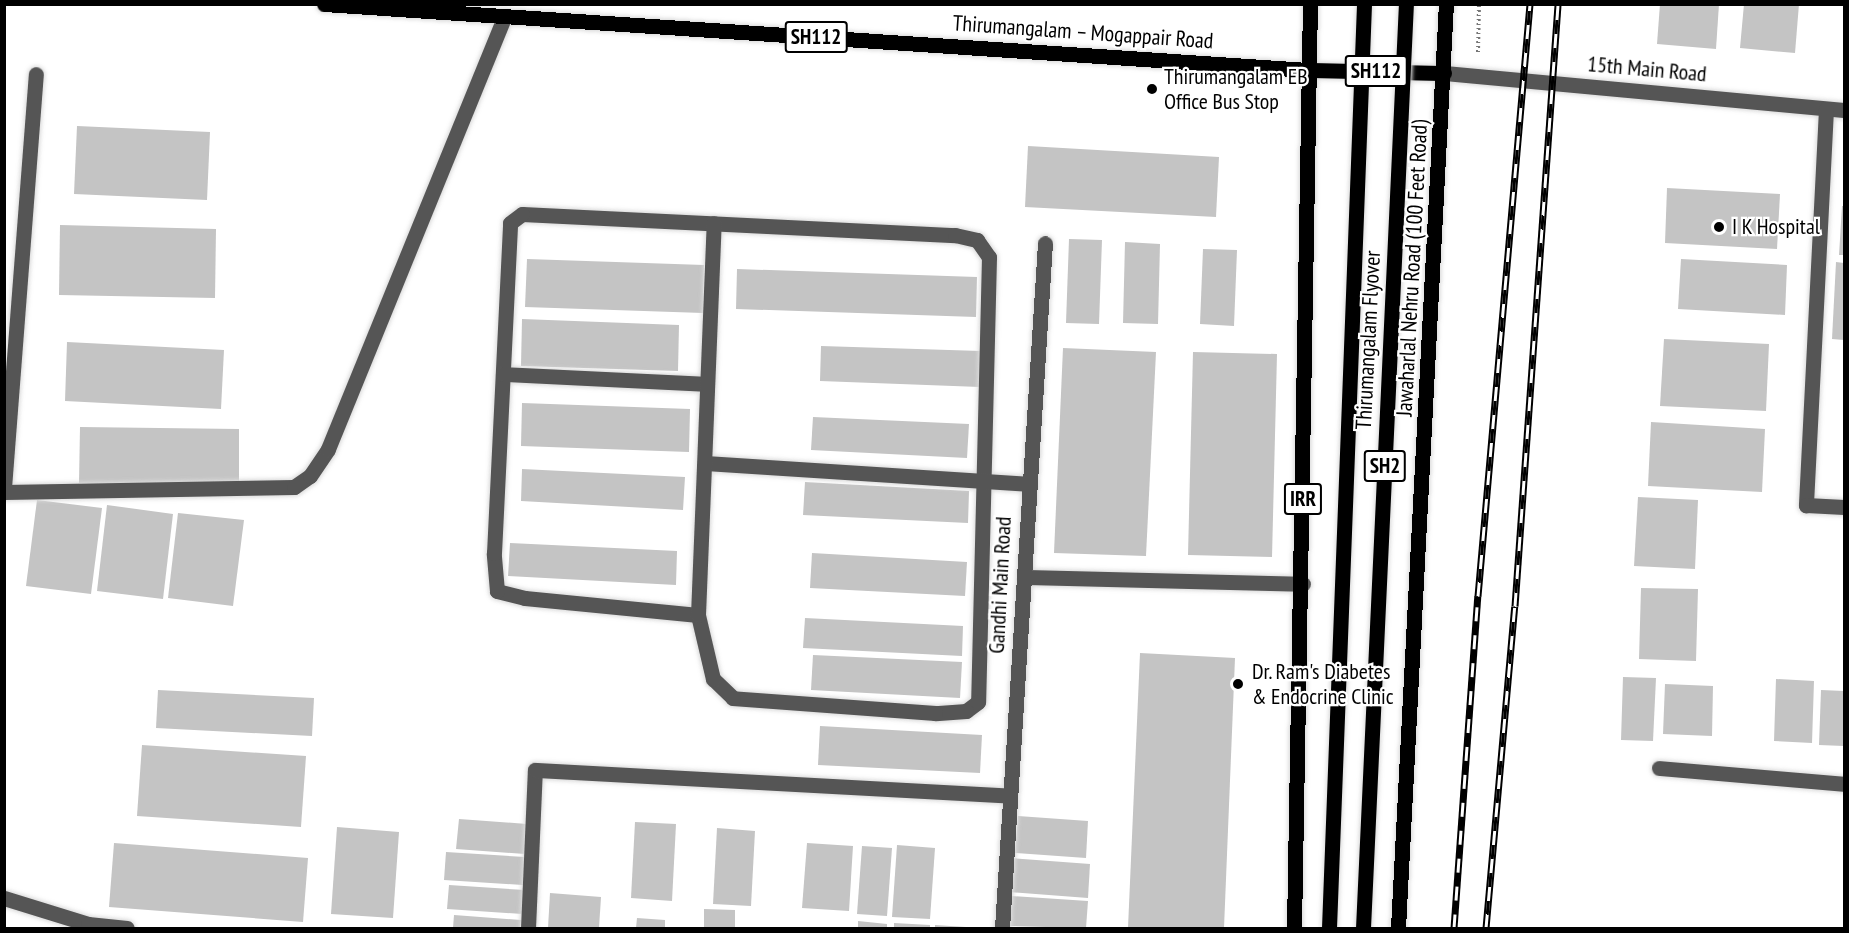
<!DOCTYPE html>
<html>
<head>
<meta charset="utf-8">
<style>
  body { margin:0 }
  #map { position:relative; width:1849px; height:933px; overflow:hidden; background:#fff; font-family:"PT Sans Narrow",sans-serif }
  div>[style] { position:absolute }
  .building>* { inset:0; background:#c4c4c4 }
  .path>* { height:4px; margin-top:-2px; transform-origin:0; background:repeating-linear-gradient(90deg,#777 0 1.5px,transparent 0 4.5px) }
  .roads { filter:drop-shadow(0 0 2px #dbdbdb) drop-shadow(0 0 2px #dbdbdb) }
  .minor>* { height:15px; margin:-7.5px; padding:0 7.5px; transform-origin:7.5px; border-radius:7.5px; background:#555 }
  .major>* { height:15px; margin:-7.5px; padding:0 7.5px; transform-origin:7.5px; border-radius:7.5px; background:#000 }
  .rail>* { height:7px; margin-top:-3.5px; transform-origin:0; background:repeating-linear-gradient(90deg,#fff 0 14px,#000 0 28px); box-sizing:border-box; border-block:2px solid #000 }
  .bridges { filter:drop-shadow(0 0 2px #dbdbdb) drop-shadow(0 0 2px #dbdbdb) }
  .major-bridge>* { height:15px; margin:-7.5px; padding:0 7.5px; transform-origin:7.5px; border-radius:7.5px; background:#000 }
  .dots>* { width:16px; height:16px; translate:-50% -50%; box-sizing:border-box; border:3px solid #fff; border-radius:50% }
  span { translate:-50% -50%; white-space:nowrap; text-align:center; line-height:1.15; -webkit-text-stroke:4.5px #fff; paint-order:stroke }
  .shield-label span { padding:2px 4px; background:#fff; border:2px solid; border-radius:4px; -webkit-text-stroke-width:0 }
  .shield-label { font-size:21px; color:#000; font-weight:700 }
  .street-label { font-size:22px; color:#000 }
  .poi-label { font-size:22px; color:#000 }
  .left { translate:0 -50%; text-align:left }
  .frame { position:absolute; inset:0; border:6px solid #000; pointer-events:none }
</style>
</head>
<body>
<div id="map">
  <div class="building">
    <div style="clip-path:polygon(1660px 4px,1719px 4px,1716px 49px,1657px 44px)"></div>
    <div style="clip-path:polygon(1744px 4px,1799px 4px,1795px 53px,1740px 48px)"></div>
    <div style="clip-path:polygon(77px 126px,210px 132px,207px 200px,74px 194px)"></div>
    <div style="clip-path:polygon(1028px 146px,1219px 157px,1216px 217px,1025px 207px)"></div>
    <div style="clip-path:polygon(1667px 188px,1780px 194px,1777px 249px,1665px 243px)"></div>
    <div style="clip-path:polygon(1842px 206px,1844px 206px,1844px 255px,1839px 255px)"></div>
    <div style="clip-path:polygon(60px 225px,216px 229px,215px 298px,59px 295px)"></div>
    <div style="clip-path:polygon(1069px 239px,1102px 240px,1099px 324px,1066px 323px)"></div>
    <div style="clip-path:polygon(1125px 242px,1160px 244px,1158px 324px,1123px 323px)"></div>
    <div style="clip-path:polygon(1203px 249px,1237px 250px,1234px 326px,1200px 324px)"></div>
    <div style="clip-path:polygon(527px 259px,704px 265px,703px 313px,525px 307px)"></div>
    <div style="clip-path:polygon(1681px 259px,1787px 265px,1785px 315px,1678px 309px)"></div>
    <div style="clip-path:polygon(1836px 262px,1844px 263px,1844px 340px,1832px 339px)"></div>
    <div style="clip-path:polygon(737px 269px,977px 277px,976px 317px,736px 309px)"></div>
    <div style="clip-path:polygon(522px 319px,679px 325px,678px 371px,521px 366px)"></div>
    <div style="clip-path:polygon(1664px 339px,1769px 344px,1766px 411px,1660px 406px)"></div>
    <div style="clip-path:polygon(67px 342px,224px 350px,221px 409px,65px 401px)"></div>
    <div style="clip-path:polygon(821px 346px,981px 351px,980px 387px,820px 381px)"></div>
    <div style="clip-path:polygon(1063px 348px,1156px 352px,1146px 556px,1054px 553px)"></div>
    <div style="clip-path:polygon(1193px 352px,1277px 354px,1272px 557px,1188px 555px)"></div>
    <div style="clip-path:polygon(522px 403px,690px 409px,689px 452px,521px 446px)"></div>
    <div style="clip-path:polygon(813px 417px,969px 424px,967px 458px,811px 450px)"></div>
    <div style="clip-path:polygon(1651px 422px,1765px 429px,1762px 492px,1648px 486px)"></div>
    <div style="clip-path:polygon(80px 427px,239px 429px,239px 484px,79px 483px)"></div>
    <div style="clip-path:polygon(522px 469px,685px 477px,683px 510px,521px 501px)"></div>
    <div style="clip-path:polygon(805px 482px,969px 491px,968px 523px,803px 515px)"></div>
    <div style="clip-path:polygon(1638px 497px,1698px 500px,1695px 569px,1634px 566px)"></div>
    <div style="clip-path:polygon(37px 500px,102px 508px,91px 594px,26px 586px)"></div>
    <div style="clip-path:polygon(107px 505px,173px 514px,163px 599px,97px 591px)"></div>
    <div style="clip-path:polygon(178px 513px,244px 520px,233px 606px,168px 598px)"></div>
    <div style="clip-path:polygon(510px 543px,677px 551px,676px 585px,508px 576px)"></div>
    <div style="clip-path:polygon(812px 553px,967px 562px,965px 596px,810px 588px)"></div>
    <div style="clip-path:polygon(1641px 588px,1698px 589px,1696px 661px,1639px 659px)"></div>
    <div style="clip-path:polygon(805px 618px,963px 626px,962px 656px,803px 648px)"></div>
    <div style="clip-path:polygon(1140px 653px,1235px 658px,1224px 928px,1128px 928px)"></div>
    <div style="clip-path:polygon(813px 655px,962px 662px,960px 698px,811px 690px)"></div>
    <div style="clip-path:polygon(1623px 677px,1656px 678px,1653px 741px,1621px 740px)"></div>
    <div style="clip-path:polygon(1776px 679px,1814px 681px,1812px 743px,1774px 741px)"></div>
    <div style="clip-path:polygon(1665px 684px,1713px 686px,1712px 736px,1663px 734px)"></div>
    <div style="clip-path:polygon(158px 690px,314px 698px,312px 736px,156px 728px)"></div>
    <div style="clip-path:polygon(1821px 690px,1844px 691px,1844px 746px,1819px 745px)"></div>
    <div style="clip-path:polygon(820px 726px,982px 735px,980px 773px,818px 765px)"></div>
    <div style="clip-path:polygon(142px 745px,306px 756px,301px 827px,137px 816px)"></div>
    <div style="clip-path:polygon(1018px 816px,1088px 821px,1086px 858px,1015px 853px)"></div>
    <div style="clip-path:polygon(459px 819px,527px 824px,525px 854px,456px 849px)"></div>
    <div style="clip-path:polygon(635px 822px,676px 824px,672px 901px,631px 898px)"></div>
    <div style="clip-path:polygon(337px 827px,399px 832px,393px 918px,331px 914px)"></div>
    <div style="clip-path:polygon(717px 828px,755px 831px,751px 906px,713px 904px)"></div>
    <div style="clip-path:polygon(114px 843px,308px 858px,303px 922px,109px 907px)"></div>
    <div style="clip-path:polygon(807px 843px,853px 846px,849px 911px,802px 908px)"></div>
    <div style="clip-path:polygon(897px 845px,935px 848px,930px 919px,892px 917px)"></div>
    <div style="clip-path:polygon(862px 846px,892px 848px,887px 916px,857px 914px)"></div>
    <div style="clip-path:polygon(446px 852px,525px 857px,523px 885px,444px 880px)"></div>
    <div style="clip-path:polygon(1011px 858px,1090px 864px,1088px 898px,1009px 892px)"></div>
    <div style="clip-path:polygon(449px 885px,525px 890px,523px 914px,447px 909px)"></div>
    <div style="clip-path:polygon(550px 893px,601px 897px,599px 928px,548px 928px)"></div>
    <div style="clip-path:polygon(1011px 896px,1088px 901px,1086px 928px,1008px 926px)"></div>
    <div style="clip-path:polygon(704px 909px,735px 910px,735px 928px,704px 928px)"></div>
    <div style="clip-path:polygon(454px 915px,521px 920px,520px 928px,453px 928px)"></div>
    <div style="clip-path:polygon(637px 918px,665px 920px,665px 928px,636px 928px)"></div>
    <div style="clip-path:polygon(858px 921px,887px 924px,887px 928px,858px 928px)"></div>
    <div style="clip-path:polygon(894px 923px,930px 925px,930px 928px,894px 928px)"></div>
    <div style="clip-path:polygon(935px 925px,966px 927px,966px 928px,935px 928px)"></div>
  </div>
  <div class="path">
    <div style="left:1478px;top:52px;width:48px;rotate:-88.8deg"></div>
  </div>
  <div class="roads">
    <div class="minor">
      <div style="left:1444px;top:73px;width:402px;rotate:5.3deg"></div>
      <div style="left:1826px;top:109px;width:397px;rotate:92.9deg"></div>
      <div style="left:1806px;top:505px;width:38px;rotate:3deg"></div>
      <div style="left:522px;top:214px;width:434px;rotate:2.8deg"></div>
      <div style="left:955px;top:235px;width:23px;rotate:13deg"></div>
      <div style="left:977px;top:240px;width:21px;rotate:55deg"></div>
      <div style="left:989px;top:257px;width:445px;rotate:91.4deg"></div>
      <div style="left:978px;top:702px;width:15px;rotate:143deg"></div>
      <div style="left:966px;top:711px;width:31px;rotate:176deg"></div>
      <div style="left:935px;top:713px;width:203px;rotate:-175.8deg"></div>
      <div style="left:733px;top:698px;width:28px;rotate:-136deg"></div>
      <div style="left:713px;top:679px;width:66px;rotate:-103.2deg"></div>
      <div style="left:698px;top:615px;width:174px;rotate:-174.4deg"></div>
      <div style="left:525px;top:598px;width:29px;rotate:-166deg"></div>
      <div style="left:497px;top:591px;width:38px;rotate:-95deg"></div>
      <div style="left:494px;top:553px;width:330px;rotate:-87.2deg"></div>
      <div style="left:510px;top:223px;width:15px;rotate:-37deg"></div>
      <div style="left:503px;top:374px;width:204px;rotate:2.8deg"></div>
      <div style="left:705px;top:463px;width:323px;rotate:3.7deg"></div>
      <div style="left:4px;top:488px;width:415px;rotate:-85.6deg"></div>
      <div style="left:4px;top:492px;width:290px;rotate:-1deg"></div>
      <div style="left:294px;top:487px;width:19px;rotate:-35deg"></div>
      <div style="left:310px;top:476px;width:32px;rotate:-56deg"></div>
      <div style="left:328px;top:449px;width:466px;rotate:-67.8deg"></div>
      <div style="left:1024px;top:577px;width:279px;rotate:1.4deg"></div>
      <div style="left:698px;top:615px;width:392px;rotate:-87.7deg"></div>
      <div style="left:1659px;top:768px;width:186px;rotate:4.9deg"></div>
      <div style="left:4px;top:898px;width:88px;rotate:17.2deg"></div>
      <div style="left:88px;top:924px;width:39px;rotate:6deg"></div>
      <div style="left:528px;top:928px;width:158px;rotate:-87.5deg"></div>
      <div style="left:535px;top:770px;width:475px;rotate:3.1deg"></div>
      <div style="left:1002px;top:928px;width:686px;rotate:-86.41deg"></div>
    </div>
    <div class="major">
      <div style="left:324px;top:4px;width:986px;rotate:3.84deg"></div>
      <div style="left:1308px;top:70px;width:136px;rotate:1.3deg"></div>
      <div style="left:1294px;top:928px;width:924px;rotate:-89.01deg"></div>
      <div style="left:1398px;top:928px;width:925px;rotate:-87.03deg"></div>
    </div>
  </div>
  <div class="rail">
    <div style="left:1454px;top:928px;width:333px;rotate:-85.9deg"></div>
    <div style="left:1478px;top:596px;width:594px;rotate:-84.98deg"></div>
    <div style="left:1486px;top:928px;width:323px;rotate:-84.9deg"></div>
    <div style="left:1515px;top:606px;width:604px;rotate:-85.91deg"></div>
  </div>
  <div class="bridges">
    <div class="major-bridge">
      <div style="left:1329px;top:928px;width:925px;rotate:-87.83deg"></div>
      <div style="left:1363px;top:928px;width:925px;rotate:-87.34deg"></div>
    </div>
  </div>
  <div class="dots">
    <div style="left:1152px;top:89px;background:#000"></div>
    <div style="left:1719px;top:227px;background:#000"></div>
    <div style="left:1238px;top:684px;background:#000"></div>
  </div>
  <div class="shield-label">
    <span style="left:816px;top:37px">SH112</span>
    <span style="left:1376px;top:71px">SH112</span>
    <span style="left:1385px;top:466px">SH2</span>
    <span style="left:1303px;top:499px">IRR</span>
  </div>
  <div class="street-label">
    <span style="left:1083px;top:32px;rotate:4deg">Thirumangalam – Mogappair Road</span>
    <span style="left:1647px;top:69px;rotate:5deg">15th Main Road</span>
    <span style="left:1412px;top:268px;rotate:-87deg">Jawaharlal Nehru Road (100 Feet Road)</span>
    <span style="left:1368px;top:340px;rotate:-87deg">Thirumangalam Flyover</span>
    <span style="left:1000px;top:585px;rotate:-87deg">Gandhi Main Road</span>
  </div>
  <div class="poi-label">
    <span class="left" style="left:1164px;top:89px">Thirumangalam EB<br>Office Bus Stop</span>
    <span class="left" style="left:1732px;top:227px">I K Hospital</span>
    <span class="left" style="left:1252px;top:684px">Dr. Ram's Diabetes<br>&amp; Endocrine Clinic</span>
  </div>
  <div class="frame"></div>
</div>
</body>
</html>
